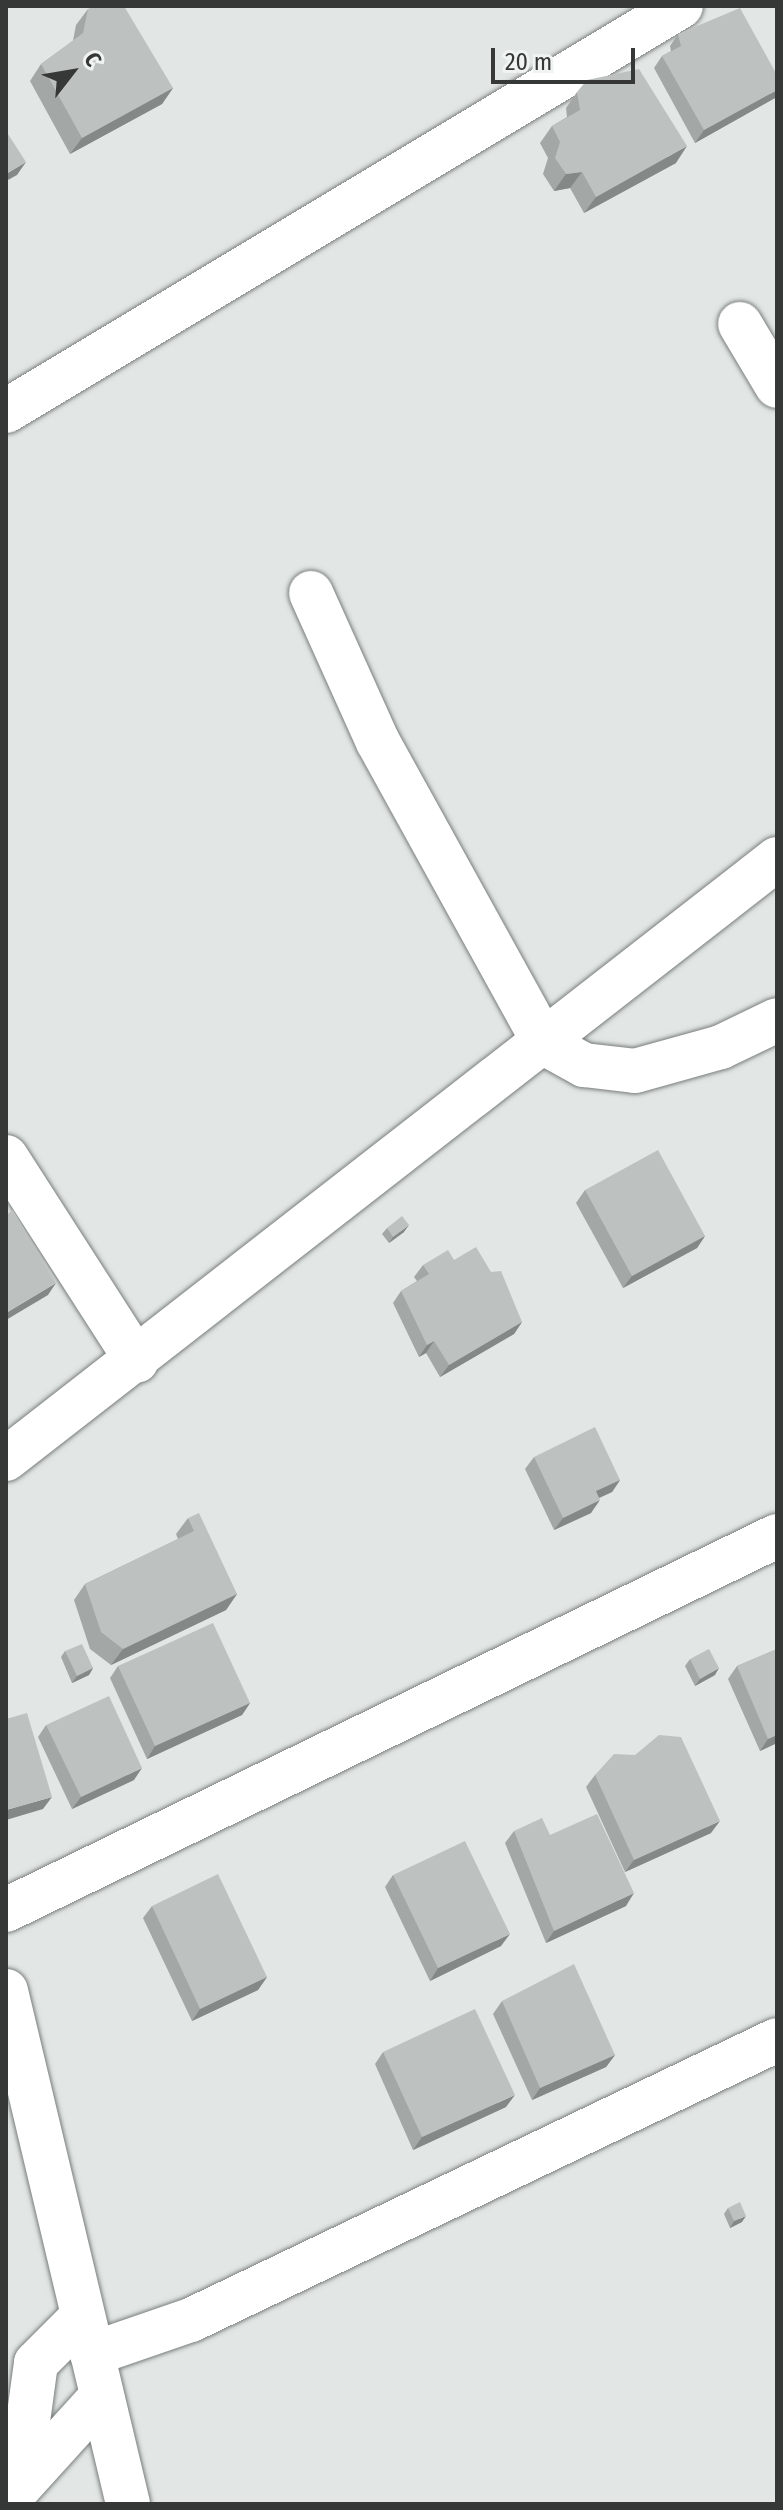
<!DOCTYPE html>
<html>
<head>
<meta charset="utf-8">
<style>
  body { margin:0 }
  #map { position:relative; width:783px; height:2510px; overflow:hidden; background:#e2e7e5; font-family:"Fira Sans Condensed",sans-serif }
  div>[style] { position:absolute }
  .roads { filter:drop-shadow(0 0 2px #797e7c) drop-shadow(0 0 2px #797e7c) }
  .minor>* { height:44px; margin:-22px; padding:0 22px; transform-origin:22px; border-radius:22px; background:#fff }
  .wall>* { inset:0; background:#a3a7a5 }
  .shaded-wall>* { inset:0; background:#848886 }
  .building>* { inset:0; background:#bdc2c0 }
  span { translate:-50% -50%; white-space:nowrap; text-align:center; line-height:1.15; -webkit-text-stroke:6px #eff4f3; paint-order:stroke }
  .frame { position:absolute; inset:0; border:8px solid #363837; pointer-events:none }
  .north { position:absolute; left:32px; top:32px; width:80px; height:80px; -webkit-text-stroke:6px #eff4f3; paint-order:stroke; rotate:59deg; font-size:22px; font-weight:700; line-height:32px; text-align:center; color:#363837 }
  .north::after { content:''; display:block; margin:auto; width:28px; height:36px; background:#363837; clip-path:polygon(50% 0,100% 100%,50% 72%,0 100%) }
  .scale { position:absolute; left:491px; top:48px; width:144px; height:36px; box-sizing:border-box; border:4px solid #363837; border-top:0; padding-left:10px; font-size:24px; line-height:28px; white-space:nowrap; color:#363837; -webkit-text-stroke:6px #eff4f3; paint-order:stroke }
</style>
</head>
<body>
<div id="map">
  <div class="roads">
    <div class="minor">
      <div style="left:740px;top:324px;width:72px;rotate:59.2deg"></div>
      <div style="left:6px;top:411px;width:787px;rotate:-30.96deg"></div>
      <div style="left:311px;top:593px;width:163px;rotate:65.8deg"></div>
      <div style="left:378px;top:742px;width:344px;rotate:61.1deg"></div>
      <div style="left:544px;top:1043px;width:46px;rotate:28.8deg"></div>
      <div style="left:584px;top:1065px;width:51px;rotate:6.7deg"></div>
      <div style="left:635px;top:1071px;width:89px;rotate:-15.6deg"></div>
      <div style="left:721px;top:1047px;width:62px;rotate:-25.7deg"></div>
      <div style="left:6px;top:1157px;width:242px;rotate:57.3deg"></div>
      <div style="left:6px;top:1459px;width:977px;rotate:-37.89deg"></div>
      <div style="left:6px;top:1910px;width:857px;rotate:-25.88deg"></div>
      <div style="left:6px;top:1991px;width:527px;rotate:76.62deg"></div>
      <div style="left:92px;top:2354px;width:105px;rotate:-19deg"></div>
      <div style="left:191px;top:2320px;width:649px;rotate:-25.54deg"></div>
      <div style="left:19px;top:2487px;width:125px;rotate:-82.2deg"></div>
      <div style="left:36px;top:2363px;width:66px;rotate:-45deg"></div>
      <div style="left:13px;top:2494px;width:132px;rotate:-47.8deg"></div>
    </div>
  </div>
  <div class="wall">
    <div style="clip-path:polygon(88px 9px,173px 88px,162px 104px,70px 154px,30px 81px,41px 64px,73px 41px,76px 25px)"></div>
    <div style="clip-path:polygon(678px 34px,775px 98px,695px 143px,654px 68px,662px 56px,671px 51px,670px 46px)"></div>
    <div style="clip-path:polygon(577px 92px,676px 163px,584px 213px,570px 188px,554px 191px,543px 174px,548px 158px,540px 143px,552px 126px,567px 117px,566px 108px)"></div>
    <div style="clip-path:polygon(585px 1190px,705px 1236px,697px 1248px,623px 1288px,576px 1203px)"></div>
    <div style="clip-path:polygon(387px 1228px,404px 1232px,389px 1243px,382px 1234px)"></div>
    <div style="clip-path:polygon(454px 1260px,491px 1272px,522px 1322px,514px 1334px,440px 1377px,426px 1353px,419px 1357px,393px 1303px,401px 1291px,417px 1281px,414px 1277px,423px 1265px)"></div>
    <div style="clip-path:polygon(534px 1457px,620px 1480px,612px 1492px,599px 1498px,591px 1513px,554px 1530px,525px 1469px)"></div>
    <div style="clip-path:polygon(188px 1518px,237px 1594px,226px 1610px,111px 1665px,90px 1649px,74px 1600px,85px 1584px,178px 1539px,176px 1534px)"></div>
    <div style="clip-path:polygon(777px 1649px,777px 1743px,760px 1751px,728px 1679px,737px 1666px)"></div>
    <div style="clip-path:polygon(65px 1651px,93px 1668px,89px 1675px,72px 1683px,61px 1657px)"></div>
    <div style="clip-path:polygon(690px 1659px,715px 1675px,695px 1686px,685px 1666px)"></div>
    <div style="clip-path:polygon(118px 1666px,250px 1703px,242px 1715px,147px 1759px,110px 1678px)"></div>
    <div style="clip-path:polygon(46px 1725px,134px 1780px,72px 1809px,38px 1737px)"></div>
    <div style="clip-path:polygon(635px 1755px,711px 1833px,625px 1872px,586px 1787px,595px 1775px)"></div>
    <div style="clip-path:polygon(514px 1831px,550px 1835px,626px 1906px,546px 1943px,505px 1843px)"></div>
    <div style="clip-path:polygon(393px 1875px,501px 1946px,430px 1981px,385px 1887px)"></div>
    <div style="clip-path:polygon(152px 1906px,267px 1977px,258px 1990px,192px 2021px,143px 1918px)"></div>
    <div style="clip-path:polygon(502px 2001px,615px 2055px,606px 2067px,532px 2100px,493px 2014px)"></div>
    <div style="clip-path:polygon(383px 2052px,506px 2107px,413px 2150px,375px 2064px)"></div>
    <div style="clip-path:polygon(728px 2208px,742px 2222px,730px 2228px,724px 2214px)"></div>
  </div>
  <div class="shaded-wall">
    <div style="clip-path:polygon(173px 88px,162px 104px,70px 154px,82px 138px)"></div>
    <div style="clip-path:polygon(777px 90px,777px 95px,775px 98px,695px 143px,704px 130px)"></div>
    <div style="clip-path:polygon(687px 146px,676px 163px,584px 213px,596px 197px)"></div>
    <div style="clip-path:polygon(26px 162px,17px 175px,6px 181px,6px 174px)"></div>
    <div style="clip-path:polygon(582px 172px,570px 188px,554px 191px,566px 174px)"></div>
    <div style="clip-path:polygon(409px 1225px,404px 1232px,389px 1243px,393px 1237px)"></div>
    <div style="clip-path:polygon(705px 1236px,697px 1248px,623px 1288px,632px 1276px)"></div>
    <div style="clip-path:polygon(56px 1283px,48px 1295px,6px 1320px,6px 1313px)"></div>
    <div style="clip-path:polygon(522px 1322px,514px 1334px,440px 1377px,449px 1365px)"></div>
    <div style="clip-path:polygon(434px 1341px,426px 1353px,419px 1357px,427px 1345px)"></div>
    <div style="clip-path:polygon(620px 1480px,612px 1492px,588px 1503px,596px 1491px)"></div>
    <div style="clip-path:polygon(600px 1500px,591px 1513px,554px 1530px,563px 1518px)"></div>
    <div style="clip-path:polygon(237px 1594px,226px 1610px,111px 1665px,123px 1649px)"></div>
    <div style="clip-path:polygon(93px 1668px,89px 1675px,72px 1683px,77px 1676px)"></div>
    <div style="clip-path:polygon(719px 1668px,715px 1675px,695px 1686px,700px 1679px)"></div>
    <div style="clip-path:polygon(250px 1703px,242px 1715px,147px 1759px,155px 1746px)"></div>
    <div style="clip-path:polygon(777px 1735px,777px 1743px,760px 1751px,768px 1739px)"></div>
    <div style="clip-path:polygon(142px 1768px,134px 1780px,72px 1809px,81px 1797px)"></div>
    <div style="clip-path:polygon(52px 1797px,43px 1809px,6px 1820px,6px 1810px)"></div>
    <div style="clip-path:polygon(720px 1821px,711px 1833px,625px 1872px,634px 1860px)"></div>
    <div style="clip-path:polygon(634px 1893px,626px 1906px,546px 1943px,554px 1931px)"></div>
    <div style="clip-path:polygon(510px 1934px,501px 1946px,430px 1981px,438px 1968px)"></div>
    <div style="clip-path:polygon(267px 1977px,258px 1990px,192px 2021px,200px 2009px)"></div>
    <div style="clip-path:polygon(615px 2055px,606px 2067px,532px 2100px,540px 2088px)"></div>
    <div style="clip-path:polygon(515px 2095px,506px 2107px,413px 2150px,422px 2137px)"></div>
    <div style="clip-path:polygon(746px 2216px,742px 2222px,730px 2228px,734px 2221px)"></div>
  </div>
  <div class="building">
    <div style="clip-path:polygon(94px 6px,124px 6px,173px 88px,82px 138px,41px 64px,83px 33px,88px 9px)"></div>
    <div style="clip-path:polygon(740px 8px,777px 75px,777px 90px,704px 130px,662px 56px,681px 46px,678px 34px)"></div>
    <div style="clip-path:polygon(639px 69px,687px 146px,596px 197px,582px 172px,566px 174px,555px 158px,560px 142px,552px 126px,580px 110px,577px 92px,587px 80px)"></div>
    <div style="clip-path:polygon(6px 131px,26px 162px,6px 174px)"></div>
    <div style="clip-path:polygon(658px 1150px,705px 1236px,632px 1276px,585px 1190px)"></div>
    <div style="clip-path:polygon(13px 1210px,56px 1283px,6px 1313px,6px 1215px)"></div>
    <div style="clip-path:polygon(402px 1216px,409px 1225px,393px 1237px,387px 1228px)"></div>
    <div style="clip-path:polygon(476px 1247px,491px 1272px,501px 1271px,522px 1322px,449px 1365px,434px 1341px,427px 1345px,401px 1291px,429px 1274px,423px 1265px,448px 1250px,454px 1260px)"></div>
    <div style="clip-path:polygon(595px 1427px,620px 1480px,596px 1491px,600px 1500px,563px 1518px,534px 1457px)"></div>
    <div style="clip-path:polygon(199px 1513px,237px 1594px,123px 1649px,101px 1632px,85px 1584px,194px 1531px,188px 1518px)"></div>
    <div style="clip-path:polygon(213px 1623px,250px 1703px,155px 1746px,118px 1666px)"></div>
    <div style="clip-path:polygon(82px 1644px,93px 1668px,77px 1676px,65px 1651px)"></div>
    <div style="clip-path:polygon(709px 1649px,719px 1668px,700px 1679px,690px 1659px)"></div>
    <div style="clip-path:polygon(777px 1649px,777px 1735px,768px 1739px,737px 1666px)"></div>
    <div style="clip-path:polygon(109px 1696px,142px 1768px,81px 1797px,46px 1725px)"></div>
    <div style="clip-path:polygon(27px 1713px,52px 1797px,6px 1810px,6px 1719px)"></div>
    <div style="clip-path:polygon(659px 1735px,681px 1737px,720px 1821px,634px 1860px,595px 1775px,614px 1754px,635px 1755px)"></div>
    <div style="clip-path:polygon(597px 1814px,634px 1893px,554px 1931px,514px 1831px,542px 1818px,550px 1835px)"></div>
    <div style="clip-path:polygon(465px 1841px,510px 1934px,438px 1968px,393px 1875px)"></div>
    <div style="clip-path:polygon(218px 1874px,267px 1977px,200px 2009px,152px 1906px)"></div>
    <div style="clip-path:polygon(574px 1964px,615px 2055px,540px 2088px,502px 2001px)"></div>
    <div style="clip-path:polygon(475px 2009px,515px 2095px,422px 2137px,383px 2052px)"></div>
    <div style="clip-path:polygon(740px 2202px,746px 2216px,734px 2221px,728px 2208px)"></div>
  </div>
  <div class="frame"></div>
  <div class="north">С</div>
  <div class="scale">20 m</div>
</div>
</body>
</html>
